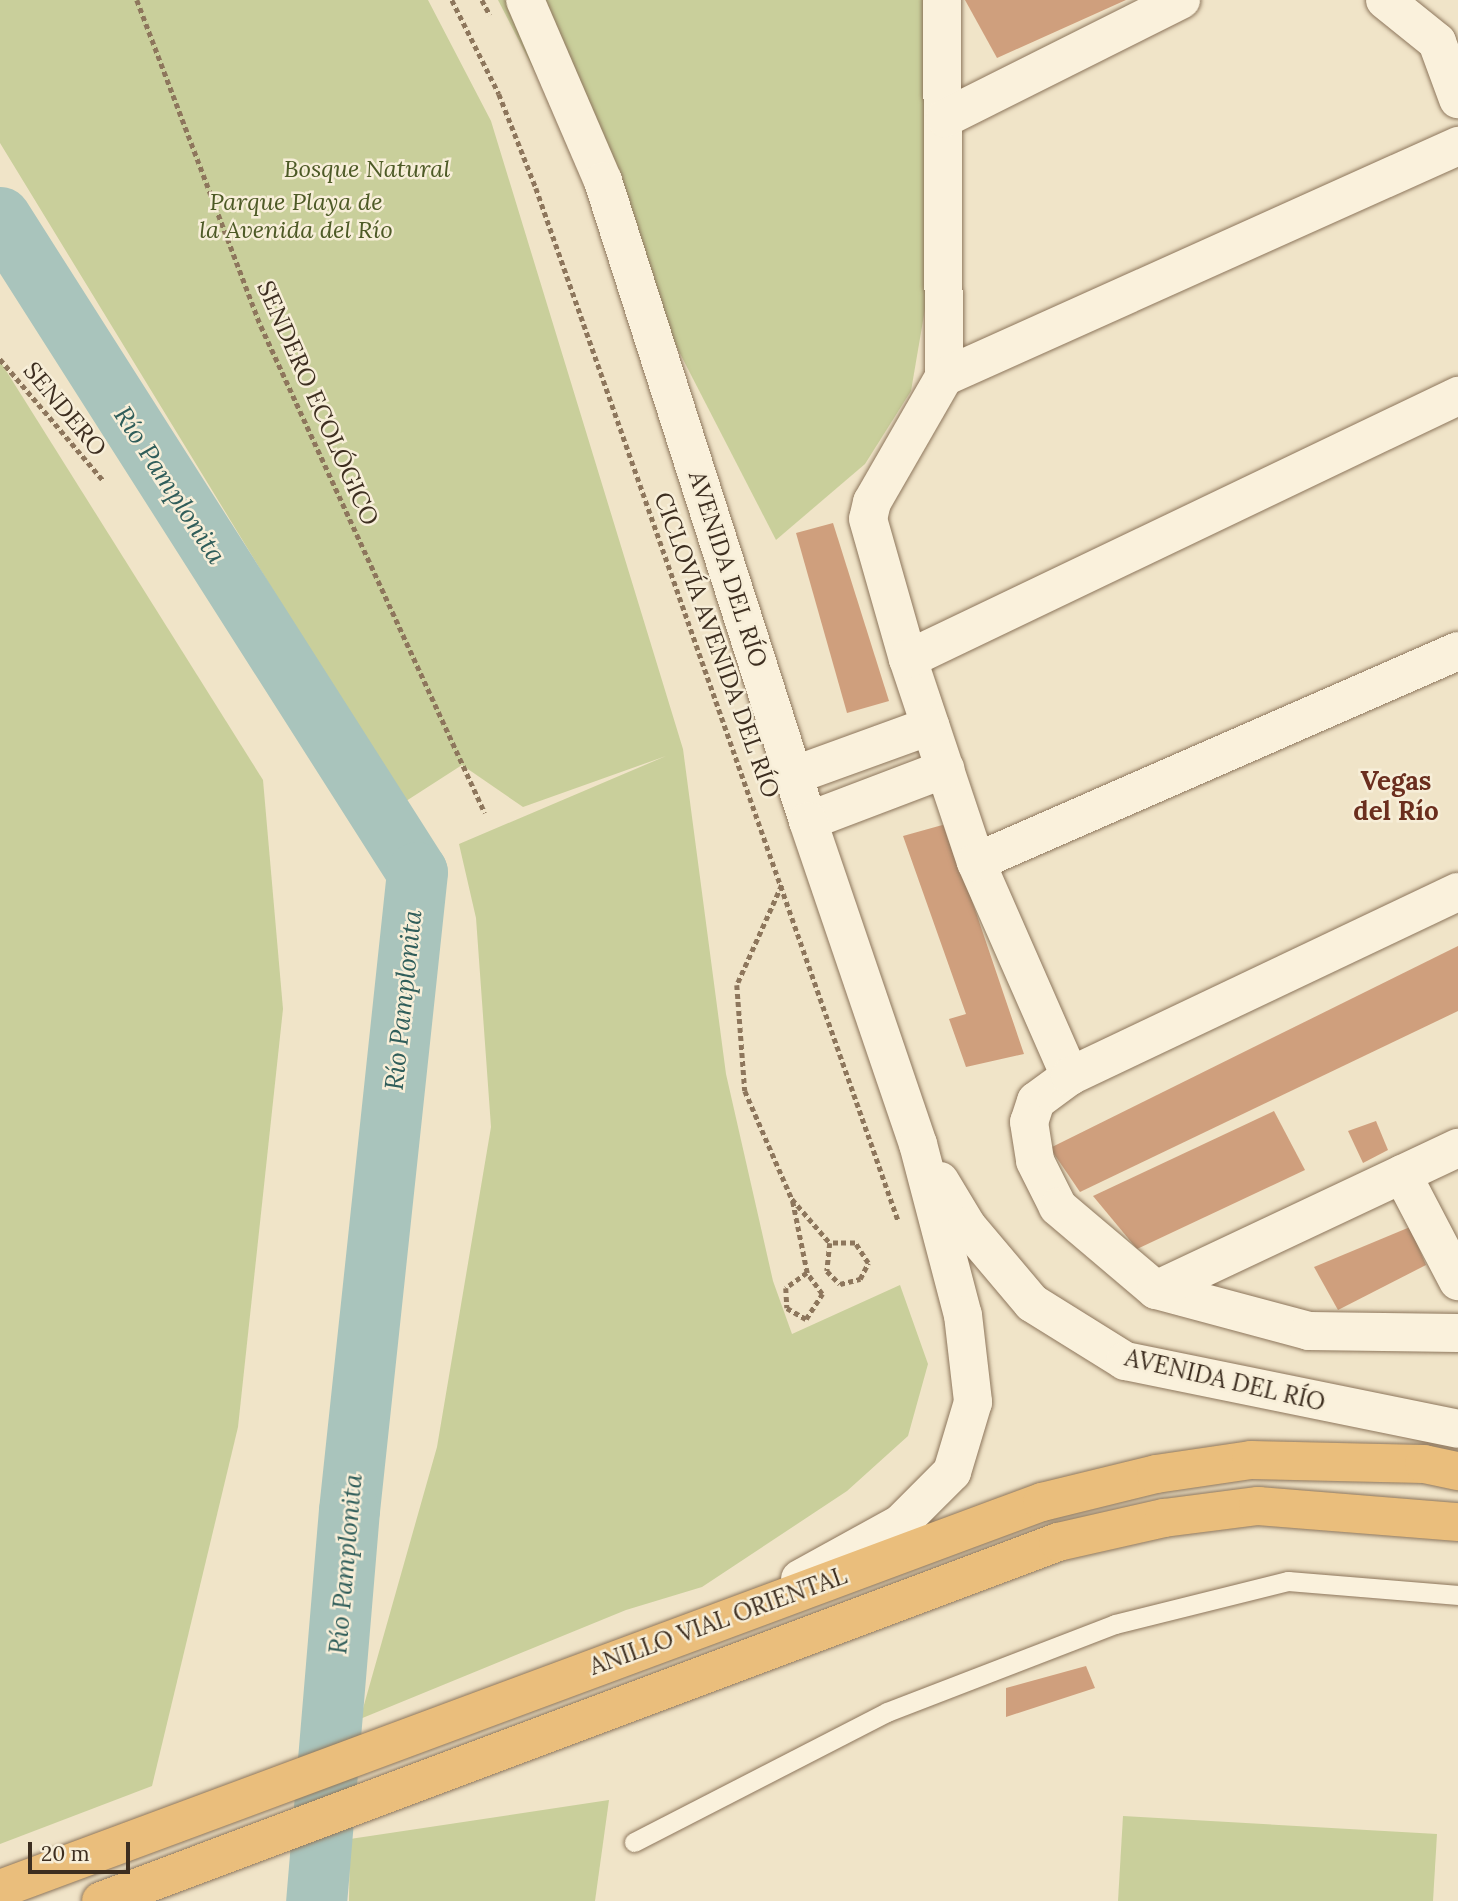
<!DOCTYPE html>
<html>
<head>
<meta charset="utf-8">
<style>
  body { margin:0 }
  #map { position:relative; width:1458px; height:1901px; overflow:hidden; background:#f0e4c8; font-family:Lora,serif }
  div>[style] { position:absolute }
  .green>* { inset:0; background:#c9cf9b }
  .river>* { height:61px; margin:-30.5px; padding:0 30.5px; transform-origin:30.5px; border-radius:30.5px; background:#a9c4bc }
  .building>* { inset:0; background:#cf9f7d }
  .path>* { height:4.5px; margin-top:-2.25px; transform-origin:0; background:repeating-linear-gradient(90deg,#8d765c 0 5px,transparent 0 8.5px) }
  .roads { filter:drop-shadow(0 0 2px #8d765c) drop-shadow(0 0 2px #8d765c) }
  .service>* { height:19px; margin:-9.5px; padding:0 9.5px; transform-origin:9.5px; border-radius:9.5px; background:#faf1dc }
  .minor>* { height:38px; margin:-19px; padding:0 19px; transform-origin:19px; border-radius:19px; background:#faf1dc }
  .secondary>* { height:38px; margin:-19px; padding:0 19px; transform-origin:19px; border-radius:19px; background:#faf1dc }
  .trunk>* { height:38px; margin:-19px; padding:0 19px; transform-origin:19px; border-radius:19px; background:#eabe7c }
  span { translate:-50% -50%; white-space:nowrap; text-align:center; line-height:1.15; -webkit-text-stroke:5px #f7eed8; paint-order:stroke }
  .park-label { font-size:24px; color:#4d5a26; font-style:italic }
  .street-label { font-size:24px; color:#3d2e20 }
  .water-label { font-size:26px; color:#2f5d5a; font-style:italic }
  .neighbourhood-label { font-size:26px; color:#6b2e1e; font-weight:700 }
  .scale { position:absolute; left:28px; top:1842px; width:102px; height:32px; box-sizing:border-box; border:4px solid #3d2e20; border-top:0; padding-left:9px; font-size:21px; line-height:24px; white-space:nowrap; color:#3d2e20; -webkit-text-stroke:5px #f7eed8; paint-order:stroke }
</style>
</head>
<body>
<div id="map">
  <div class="green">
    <div style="clip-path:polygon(0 0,428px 0,491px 121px,683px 749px,726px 1074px,773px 1281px,792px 1334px,900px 1285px,928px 1364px,908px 1436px,847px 1491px,702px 1587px,626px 1610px,360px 1719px,437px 1447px,491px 1127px,476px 918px,459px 844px,666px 756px,523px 807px,462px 765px,403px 803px,0 143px)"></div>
    <div style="clip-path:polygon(498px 0,928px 0,925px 309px,911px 391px,865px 464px,776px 540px)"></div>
    <div style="clip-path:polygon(0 361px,263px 780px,283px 1009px,238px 1427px,152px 1786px,0 1844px)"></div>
    <div style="clip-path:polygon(609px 1800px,595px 1901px,349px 1901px,350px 1839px)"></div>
    <div style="clip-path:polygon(1123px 1816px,1437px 1834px,1433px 1901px,1118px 1901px)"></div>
  </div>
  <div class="river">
    <div style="left:0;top:217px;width:776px;rotate:57.52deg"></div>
    <div style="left:417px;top:872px;width:642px;rotate:96.08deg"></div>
    <div style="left:349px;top:1510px;width:392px;rotate:94.8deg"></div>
  </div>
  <div class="building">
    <div style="clip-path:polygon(965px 0,1126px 0,997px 58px)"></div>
    <div style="clip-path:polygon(833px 523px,889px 701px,847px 713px,796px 533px)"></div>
    <div style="clip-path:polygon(946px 824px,1024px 1054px,966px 1067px,949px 1019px,966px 1014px,903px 836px)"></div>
    <div style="clip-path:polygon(1458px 946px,1458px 1011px,1080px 1192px,1050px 1148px)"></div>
    <div style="clip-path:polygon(1274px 1111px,1305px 1170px,1137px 1249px,1093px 1196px)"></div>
    <div style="clip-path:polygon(1376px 1121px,1388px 1150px,1363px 1163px,1348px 1131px)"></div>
    <div style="clip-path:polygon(1410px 1227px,1426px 1265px,1338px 1310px,1314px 1267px)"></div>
    <div style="clip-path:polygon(1086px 1666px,1095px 1688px,1006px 1717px,1006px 1688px)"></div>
  </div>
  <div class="path">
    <div style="left:137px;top:0;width:349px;rotate:69.2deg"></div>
    <div style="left:261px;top:326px;width:536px;rotate:65.3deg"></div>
    <div style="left:452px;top:0;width:105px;rotate:63.4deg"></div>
    <div style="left:499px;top:94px;width:101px;rotate:68.5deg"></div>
    <div style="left:536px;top:188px;width:1094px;rotate:70.67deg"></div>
    <div style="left:482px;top:0;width:17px;rotate:62deg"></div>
    <div style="left:0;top:359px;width:160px;rotate:49.6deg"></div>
    <div style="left:782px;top:885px;width:110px;rotate:114.2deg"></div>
    <div style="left:737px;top:985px;width:106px;rotate:85.7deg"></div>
    <div style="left:745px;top:1091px;width:118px;rotate:66.5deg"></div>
    <div style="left:807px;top:1273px;width:26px;rotate:144deg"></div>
    <div style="left:786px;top:1288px;width:20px;rotate:87deg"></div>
    <div style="left:787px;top:1308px;width:22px;rotate:30deg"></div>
    <div style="left:806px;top:1319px;width:30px;rotate:-57deg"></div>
    <div style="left:822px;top:1294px;width:26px;rotate:-126deg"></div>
    <div style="left:807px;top:1273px;width:76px;rotate:-101.5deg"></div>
    <div style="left:792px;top:1199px;width:58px;rotate:49.2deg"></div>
    <div style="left:830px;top:1243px;width:28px;rotate:96deg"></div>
    <div style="left:827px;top:1271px;width:18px;rotate:45deg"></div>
    <div style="left:840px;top:1284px;width:21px;rotate:-14deg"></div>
    <div style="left:860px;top:1279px;width:18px;rotate:-63deg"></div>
    <div style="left:868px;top:1263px;width:24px;rotate:-123deg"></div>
    <div style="left:855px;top:1243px;width:25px;rotate:180deg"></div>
  </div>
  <div class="roads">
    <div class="service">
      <div style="left:634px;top:1842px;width:284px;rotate:-27.2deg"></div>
      <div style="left:887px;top:1712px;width:244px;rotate:-21.1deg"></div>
      <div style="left:1115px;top:1624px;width:178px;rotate:-14deg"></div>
      <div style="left:1288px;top:1581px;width:171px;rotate:4.7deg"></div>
    </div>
    <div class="minor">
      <div style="left:942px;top:0;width:377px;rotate:89.7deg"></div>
      <div style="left:944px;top:377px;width:144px;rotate:119.9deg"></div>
      <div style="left:872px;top:502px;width:17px;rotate:103deg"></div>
      <div style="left:868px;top:519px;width:146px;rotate:74.1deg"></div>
      <div style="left:908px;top:659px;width:214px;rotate:71.5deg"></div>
      <div style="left:976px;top:862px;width:234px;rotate:66.3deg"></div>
      <div style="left:1070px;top:1076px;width:42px;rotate:143.7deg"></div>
      <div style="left:1036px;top:1101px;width:22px;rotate:108deg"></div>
      <div style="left:1029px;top:1122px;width:39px;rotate:81deg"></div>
      <div style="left:1035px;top:1161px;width:51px;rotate:63.4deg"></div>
      <div style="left:1058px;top:1207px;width:128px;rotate:40.3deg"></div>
      <div style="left:1156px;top:1290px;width:158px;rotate:15deg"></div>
      <div style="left:1309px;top:1331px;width:149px;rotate:0.8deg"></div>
      <div style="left:1385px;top:0;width:67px;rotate:38.9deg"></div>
      <div style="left:1437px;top:42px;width:61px;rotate:69.8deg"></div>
      <div style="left:945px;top:118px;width:264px;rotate:-26.6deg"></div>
      <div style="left:944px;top:377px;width:564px;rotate:-24.2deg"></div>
      <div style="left:908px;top:659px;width:610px;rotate:-25.56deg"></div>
      <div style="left:795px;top:775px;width:144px;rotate:-19.9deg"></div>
      <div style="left:808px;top:821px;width:147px;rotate:-20.8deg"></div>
      <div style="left:976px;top:862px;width:526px;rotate:-23.64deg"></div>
      <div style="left:1070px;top:1076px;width:429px;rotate:-25.4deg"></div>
      <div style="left:1402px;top:1174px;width:121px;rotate:62.4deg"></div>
      <div style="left:1156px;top:1290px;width:334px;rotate:-25.2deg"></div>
    </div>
    <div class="secondary">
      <div style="left:525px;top:0;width:197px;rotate:66.7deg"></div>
      <div style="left:603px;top:181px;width:672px;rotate:72.24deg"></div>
      <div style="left:808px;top:821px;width:341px;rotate:71.2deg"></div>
      <div style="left:918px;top:1144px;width:177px;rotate:75.3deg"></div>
      <div style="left:963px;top:1315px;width:88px;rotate:83.4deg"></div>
      <div style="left:973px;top:1402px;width:73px;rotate:106.7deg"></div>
      <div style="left:952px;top:1472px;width:74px;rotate:135deg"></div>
      <div style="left:900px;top:1524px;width:114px;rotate:151.2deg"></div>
      <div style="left:940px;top:1181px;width:52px;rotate:59deg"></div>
      <div style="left:967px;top:1226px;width:101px;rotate:49.8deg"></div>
      <div style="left:1032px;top:1303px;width:110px;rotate:31.9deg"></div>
      <div style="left:1125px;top:1361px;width:340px;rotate:11.5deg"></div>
    </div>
    <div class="trunk">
      <div style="left:0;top:1889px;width:1112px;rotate:-20.38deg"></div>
      <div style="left:1042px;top:1502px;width:117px;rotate:-13.8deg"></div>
      <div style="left:1156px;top:1474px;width:96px;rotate:-8.4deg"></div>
      <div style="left:1251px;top:1460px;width:173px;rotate:1.3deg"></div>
      <div style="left:1424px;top:1464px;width:35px;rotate:12deg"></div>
      <div style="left:101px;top:1901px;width:1022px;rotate:-20.56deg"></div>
      <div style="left:1058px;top:1542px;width:109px;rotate:-12.8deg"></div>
      <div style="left:1164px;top:1518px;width:95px;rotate:-7.3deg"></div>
      <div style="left:1258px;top:1506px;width:201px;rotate:4.6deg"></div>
    </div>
  </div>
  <div class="park-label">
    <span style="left:367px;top:169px">Bosque Natural</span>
    <span style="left:296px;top:216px">Parque Playa de<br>la Avenida del Río</span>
  </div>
  <div class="street-label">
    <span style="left:318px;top:403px;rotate:66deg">SENDERO ECOLÓGICO</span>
    <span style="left:65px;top:409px;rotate:50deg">SENDERO</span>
    <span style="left:728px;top:569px;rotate:72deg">AVENIDA DEL RÍO</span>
    <span style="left:717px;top:645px;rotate:70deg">CICLOVÍA AVENIDA DEL RÍO</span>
    <span style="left:1225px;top:1380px;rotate:13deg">AVENIDA DEL RÍO</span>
    <span style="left:718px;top:1621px;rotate:-20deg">ANILLO VIAL ORIENTAL</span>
  </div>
  <div class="water-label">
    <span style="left:170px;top:485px;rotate:57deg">Río Pamplonita</span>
    <span style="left:403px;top:1000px;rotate:-84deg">Río Pamplonita</span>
    <span style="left:345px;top:1564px;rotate:-85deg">Río Pamplonita</span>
  </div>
  <div class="neighbourhood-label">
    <span style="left:1396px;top:796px">Vegas<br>del Río</span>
  </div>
  <div class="scale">20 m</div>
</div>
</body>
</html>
